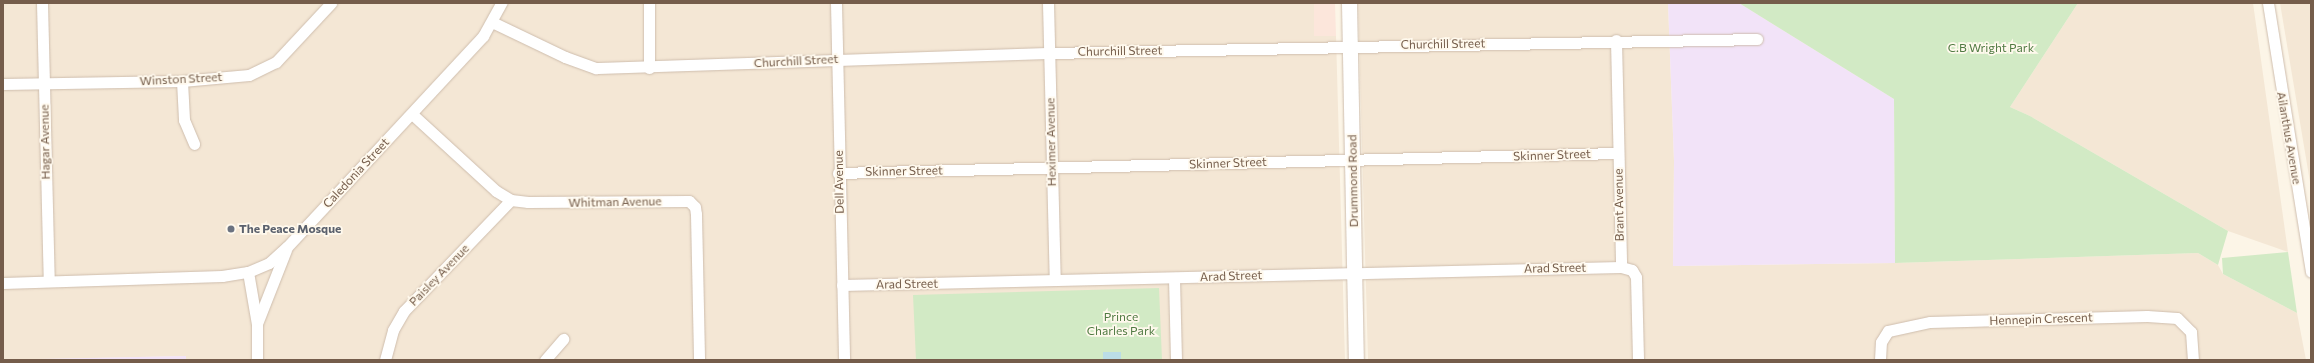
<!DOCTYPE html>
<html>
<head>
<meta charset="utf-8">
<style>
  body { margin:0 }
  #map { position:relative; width:2314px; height:363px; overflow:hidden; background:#fcf5e7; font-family:Commissioner,sans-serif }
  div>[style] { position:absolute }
  .residential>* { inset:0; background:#f4e7d5 }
  .commercial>* { inset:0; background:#fce6db }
  .education>* { inset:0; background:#f2e3f8 }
  .green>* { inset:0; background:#d2eac5 }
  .water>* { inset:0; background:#bbdde6 }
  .roads { filter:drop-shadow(0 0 1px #cebdad) drop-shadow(0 0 1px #cebdad) }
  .street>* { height:11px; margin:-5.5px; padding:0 5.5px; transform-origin:5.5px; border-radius:5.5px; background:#fff }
  .secondary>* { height:15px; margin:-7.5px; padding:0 7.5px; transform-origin:7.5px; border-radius:7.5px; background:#fff }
  .dots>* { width:11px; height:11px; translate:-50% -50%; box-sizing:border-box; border:2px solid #fff9ed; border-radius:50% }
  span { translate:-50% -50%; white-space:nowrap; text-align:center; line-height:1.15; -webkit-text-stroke:3.5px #fff9ed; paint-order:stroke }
  .street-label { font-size:12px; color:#755d4b }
  .park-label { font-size:12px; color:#517b43 }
  .worship-label { font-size:12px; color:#5b616d; font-weight:700 }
  .left { translate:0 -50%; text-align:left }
  .frame { position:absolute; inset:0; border:4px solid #755d4b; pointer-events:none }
</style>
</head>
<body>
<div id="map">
  <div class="residential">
    <div style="clip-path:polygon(3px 3px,1314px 3px,1315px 36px,1336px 36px,1345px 360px,186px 360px,186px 356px,3px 360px)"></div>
    <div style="clip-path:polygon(1358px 3px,1668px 3px,1674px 161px,1673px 266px,1895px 263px,2198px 253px,2218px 265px,2223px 274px,2297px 313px,2306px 360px,1368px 360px)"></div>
    <div style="clip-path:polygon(2078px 3px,2253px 3px,2288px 252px,2228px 231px,2030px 116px,2010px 107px)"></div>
    <div style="clip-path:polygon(2280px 3px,2311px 3px,2311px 188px)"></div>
  </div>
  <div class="commercial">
    <div style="clip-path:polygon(1314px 3px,1335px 3px,1336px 36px,1314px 36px)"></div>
  </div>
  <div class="education">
    <div style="clip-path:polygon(1668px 3px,1739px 3px,1894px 99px,1895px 263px,1673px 266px,1674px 161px)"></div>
    <div style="clip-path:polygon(186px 356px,186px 360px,3px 360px,38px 359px)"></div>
  </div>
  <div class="green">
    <div style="clip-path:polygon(1739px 3px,2078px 3px,2010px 107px,2030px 116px,2228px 231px,2218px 265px,2198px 253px,1895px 263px,1894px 99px)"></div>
    <div style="clip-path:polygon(2288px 252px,2297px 313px,2223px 274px,2222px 258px)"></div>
    <div style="clip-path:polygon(1159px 288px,1162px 360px,916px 360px,913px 295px)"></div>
  </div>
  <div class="water">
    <div style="clip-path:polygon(1103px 352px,1121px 352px,1121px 360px,1103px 360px)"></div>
  </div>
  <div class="roads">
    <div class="street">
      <div style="left:42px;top:3px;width:278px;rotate:88.6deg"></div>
      <div style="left:836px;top:3px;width:357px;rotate:88.7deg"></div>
      <div style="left:1048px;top:3px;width:277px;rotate:88.6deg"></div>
      <div style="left:2268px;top:3px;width:272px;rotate:80.9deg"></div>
      <div style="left:492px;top:22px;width:81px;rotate:25.6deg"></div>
      <div style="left:565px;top:57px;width:33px;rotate:20deg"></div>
      <div style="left:596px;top:68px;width:453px;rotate:-1.9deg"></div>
      <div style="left:1049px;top:53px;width:708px;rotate:-1.13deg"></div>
      <div style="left:1616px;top:40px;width:227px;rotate:88.7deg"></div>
      <div style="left:649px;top:68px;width:65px;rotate:-90deg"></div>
      <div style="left:182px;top:81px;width:39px;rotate:87deg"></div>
      <div style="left:184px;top:120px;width:26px;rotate:67deg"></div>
      <div style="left:3px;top:84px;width:179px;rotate:-1deg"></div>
      <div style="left:182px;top:81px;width:67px;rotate:-5.1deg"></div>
      <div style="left:249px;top:75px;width:30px;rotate:-26deg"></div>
      <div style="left:276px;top:62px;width:81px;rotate:-47deg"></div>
      <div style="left:412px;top:114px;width:114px;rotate:42.5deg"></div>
      <div style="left:496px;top:191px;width:17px;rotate:31deg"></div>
      <div style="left:511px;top:200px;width:17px;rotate:7deg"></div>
      <div style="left:528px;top:202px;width:161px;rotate:-0.4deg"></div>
      <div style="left:689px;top:201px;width:8px;rotate:45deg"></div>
      <div style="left:695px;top:207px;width:7px;rotate:82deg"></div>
      <div style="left:696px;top:214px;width:146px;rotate:88.8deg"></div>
      <div style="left:838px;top:173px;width:780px;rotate:-1.47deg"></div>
      <div style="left:248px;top:272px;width:53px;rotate:80.2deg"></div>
      <div style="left:257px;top:324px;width:36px;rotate:90deg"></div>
      <div style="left:1174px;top:278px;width:82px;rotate:88.6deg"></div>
      <div style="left:3px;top:283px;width:219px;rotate:-1.8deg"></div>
      <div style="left:222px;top:276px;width:26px;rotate:-9deg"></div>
      <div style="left:248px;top:272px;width:23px;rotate:-23deg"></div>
      <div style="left:269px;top:263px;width:24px;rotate:-42deg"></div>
      <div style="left:287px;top:247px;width:288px;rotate:-47.1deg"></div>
      <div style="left:483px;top:36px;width:38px;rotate:-61deg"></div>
      <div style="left:842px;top:285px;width:779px;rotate:-1.32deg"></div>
      <div style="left:1621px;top:267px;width:11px;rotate:15deg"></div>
      <div style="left:1632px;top:270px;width:8px;rotate:60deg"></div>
      <div style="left:1636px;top:277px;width:83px;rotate:88.6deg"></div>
      <div style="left:258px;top:321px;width:76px;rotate:-68.5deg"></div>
      <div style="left:385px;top:360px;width:31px;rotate:-75deg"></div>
      <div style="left:393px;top:330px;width:22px;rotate:-60deg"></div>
      <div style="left:404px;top:311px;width:154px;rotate:-46.1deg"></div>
      <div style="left:545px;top:360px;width:28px;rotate:-49deg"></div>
      <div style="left:1880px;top:360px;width:18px;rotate:-87deg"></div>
      <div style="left:1881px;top:342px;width:13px;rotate:-58deg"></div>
      <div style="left:1888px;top:331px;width:43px;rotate:-12.1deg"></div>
      <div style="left:1930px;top:322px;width:217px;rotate:-1.6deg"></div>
      <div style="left:2147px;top:316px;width:30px;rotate:4deg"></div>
      <div style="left:2177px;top:318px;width:20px;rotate:45deg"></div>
      <div style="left:2191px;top:332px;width:28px;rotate:86deg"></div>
    </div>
    <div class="secondary">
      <div style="left:1349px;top:3px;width:357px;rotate:88.9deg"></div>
    </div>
  </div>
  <div class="dots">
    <div style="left:231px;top:229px;background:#6b7280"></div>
  </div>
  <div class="street-label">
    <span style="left:1443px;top:44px;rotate:-1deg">Churchill Street</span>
    <span style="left:1120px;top:51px;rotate:-1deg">Churchill Street</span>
    <span style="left:796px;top:61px;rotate:-3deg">Churchill Street</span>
    <span style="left:181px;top:79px;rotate:-3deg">Winston Street</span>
    <span style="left:2289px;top:138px;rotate:80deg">Ailanthus Avenue</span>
    <span style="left:45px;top:142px;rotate:-91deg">Hagar Avenue</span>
    <span style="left:1051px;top:142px;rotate:-91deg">Heximer Avenue</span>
    <span style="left:1552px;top:155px;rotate:-2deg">Skinner Street</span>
    <span style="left:1228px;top:163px;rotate:-2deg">Skinner Street</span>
    <span style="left:904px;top:171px;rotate:-1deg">Skinner Street</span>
    <span style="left:356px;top:173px;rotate:-47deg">Caledonia Street</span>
    <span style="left:1353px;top:181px;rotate:-91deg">Drummond Road</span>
    <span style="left:839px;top:182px;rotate:-91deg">Dell Avenue</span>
    <span style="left:615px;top:202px;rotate:-1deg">Whitman Avenue</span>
    <span style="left:1619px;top:205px;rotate:-91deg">Brant Avenue</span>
    <span style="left:1555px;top:268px;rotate:-1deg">Arad Street</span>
    <span style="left:439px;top:275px;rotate:-46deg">Paisley Avenue</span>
    <span style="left:1231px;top:276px;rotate:-2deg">Arad Street</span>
    <span style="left:907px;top:284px;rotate:-1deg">Arad Street</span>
    <span style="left:2041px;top:319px;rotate:-2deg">Hennepin Crescent</span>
  </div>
  <div class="park-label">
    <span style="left:1991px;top:48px">C.B Wright Park</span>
    <span style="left:1121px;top:324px">Prince<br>Charles Park</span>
  </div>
  <div class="worship-label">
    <span class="left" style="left:239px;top:229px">The Peace Mosque</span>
  </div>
  <div class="frame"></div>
</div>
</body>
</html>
